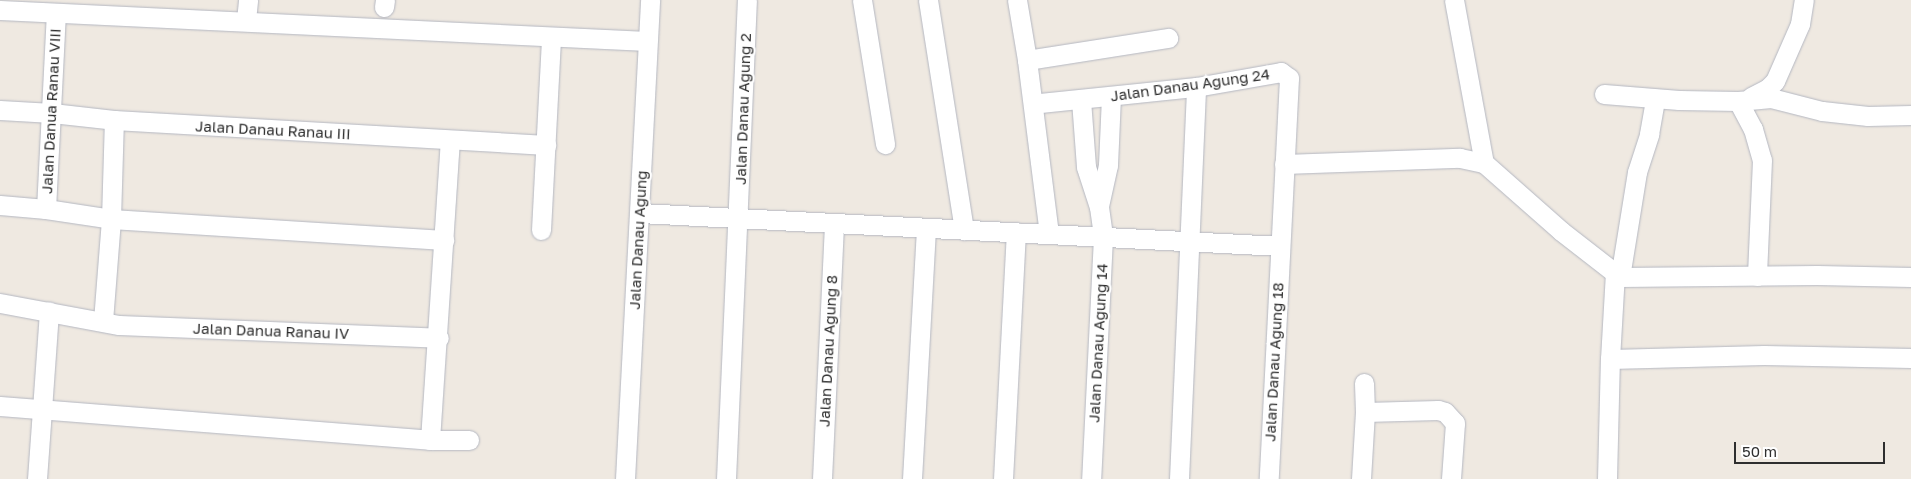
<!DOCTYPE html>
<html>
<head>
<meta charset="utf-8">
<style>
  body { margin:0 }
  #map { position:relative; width:1911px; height:479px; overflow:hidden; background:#efe9e1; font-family:"Golos Text",sans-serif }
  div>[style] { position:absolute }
  .roads { filter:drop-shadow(0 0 1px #b4b7c1) drop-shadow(0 0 1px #b4b7c1) }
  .street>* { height:19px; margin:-9.5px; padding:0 9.5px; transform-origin:9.5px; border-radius:9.5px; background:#fff }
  span { translate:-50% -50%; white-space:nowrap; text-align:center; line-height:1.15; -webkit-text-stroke:4.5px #fff; paint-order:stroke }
  .street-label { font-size:15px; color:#2e2e2e }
  .scale { position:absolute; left:1734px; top:442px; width:151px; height:22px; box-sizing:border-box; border:2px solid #2e2e2e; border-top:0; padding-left:6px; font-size:15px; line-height:18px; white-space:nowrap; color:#2e2e2e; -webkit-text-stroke:4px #fff; paint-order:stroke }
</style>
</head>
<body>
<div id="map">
  <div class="roads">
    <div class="street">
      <div style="left:862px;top:0;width:146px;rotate:80.9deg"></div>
      <div style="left:928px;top:0;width:233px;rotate:81.1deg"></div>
      <div style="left:1017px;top:0;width:61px;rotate:80.5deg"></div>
      <div style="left:1027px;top:60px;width:175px;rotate:82.8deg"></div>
      <div style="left:1454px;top:0;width:166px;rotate:79.6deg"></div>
      <div style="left:384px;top:7px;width:7px;rotate:-82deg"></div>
      <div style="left:0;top:10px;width:648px;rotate:2.74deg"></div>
      <div style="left:246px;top:20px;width:20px;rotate:-84deg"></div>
      <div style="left:1027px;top:60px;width:143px;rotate:-8.9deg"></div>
      <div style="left:1604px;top:94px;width:75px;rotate:4.6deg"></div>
      <div style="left:1679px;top:100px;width:59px;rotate:1deg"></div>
      <div style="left:1738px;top:101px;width:33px;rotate:-5deg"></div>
      <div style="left:1771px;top:98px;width:53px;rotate:14.3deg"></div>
      <div style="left:1822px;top:111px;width:46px;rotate:6.2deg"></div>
      <div style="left:1868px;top:116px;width:43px;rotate:-1.3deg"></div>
      <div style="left:1751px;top:97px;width:18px;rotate:-27deg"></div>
      <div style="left:1767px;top:89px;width:11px;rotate:-45deg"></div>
      <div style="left:1775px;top:81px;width:62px;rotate:-66.3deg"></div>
      <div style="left:1800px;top:24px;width:24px;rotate:-81deg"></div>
      <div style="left:1081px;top:100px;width:67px;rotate:85.7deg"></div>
      <div style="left:1086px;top:167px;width:42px;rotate:72deg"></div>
      <div style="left:1099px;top:207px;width:30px;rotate:82deg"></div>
      <div style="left:1103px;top:237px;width:242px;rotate:92.8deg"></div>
      <div style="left:1738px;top:101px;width:32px;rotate:62deg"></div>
      <div style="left:1753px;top:129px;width:32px;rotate:74deg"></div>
      <div style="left:1762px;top:160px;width:116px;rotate:92.5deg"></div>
      <div style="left:1040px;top:103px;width:157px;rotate:-5.9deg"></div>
      <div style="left:1196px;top:87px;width:86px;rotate:-10deg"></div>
      <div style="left:1281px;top:72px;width:10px;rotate:37deg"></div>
      <div style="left:1289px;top:78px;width:401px;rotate:92.9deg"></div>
      <div style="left:0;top:110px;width:52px;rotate:3.3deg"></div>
      <div style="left:52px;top:113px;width:62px;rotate:6.4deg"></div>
      <div style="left:114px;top:120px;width:433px;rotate:3.3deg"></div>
      <div style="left:1284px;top:164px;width:176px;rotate:-2deg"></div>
      <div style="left:1460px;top:158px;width:25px;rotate:12deg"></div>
      <div style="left:1484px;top:163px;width:103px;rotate:41.4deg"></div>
      <div style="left:1561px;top:231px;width:75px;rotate:37.9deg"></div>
      <div style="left:1620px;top:277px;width:197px;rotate:-0.6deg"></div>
      <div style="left:1817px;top:275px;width:94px;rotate:1.2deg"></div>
      <div style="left:0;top:205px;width:46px;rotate:5deg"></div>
      <div style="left:46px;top:209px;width:66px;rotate:8.7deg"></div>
      <div style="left:111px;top:219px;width:334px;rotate:3.6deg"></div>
      <div style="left:1099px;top:206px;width:42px;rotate:-77.6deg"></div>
      <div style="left:1108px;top:165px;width:69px;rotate:-87.5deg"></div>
      <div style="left:46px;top:209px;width:196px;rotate:-87.1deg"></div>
      <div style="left:640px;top:213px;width:641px;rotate:2.95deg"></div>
      <div style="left:541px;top:230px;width:193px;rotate:-87deg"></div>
      <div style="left:1620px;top:277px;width:106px;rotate:-80.8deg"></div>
      <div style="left:1637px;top:172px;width:40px;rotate:-72deg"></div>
      <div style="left:1649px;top:134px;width:36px;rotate:-80deg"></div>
      <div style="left:0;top:303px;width:121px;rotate:10.5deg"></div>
      <div style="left:119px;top:325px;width:320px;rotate:2.3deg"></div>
      <div style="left:103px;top:321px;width:102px;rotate:-85.5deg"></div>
      <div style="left:111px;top:219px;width:99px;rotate:-88.3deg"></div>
      <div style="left:1610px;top:359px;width:154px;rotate:-1.5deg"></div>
      <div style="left:1764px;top:355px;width:147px;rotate:1.2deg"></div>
      <div style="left:0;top:406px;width:431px;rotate:4.5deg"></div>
      <div style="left:430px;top:440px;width:39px"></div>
      <div style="left:1365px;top:412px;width:73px;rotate:-1.6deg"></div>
      <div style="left:1438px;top:410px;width:7px;rotate:16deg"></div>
      <div style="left:1445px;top:412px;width:15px;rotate:48deg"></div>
      <div style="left:1455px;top:423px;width:56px;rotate:94.1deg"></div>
      <div style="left:430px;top:440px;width:300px;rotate:-86.2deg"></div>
      <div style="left:37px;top:479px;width:168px;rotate:-85.9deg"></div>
      <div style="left:625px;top:479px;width:480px;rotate:-87deg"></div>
      <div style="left:726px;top:479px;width:479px;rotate:-87.5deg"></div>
      <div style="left:822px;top:479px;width:256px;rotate:-87.3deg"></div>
      <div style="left:912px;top:479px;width:251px;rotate:-86.8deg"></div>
      <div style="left:1003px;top:479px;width:247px;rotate:-87deg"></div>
      <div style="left:1179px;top:479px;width:392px;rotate:-87.5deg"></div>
      <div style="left:1361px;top:479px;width:67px;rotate:-86.6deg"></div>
      <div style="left:1365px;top:412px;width:29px;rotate:-92deg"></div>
      <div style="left:1607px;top:479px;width:120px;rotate:-88.6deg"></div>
      <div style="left:1610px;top:359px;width:86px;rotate:-86.7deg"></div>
    </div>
  </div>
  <div class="street-label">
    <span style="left:1190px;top:85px;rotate:-8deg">Jalan Danau Agung 24</span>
    <span style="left:743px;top:109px;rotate:-88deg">Jalan Danau Agung 2</span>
    <span style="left:51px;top:111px;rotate:-87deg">Jalan Danua Ranau VIII</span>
    <span style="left:273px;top:130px;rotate:3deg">Jalan Danau Ranau III</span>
    <span style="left:638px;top:240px;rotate:-87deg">Jalan Danau Agung</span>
    <span style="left:271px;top:331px;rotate:2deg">Jalan Danua Ranau IV</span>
    <span style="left:1098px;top:343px;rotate:-87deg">Jalan Danau Agung 14</span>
    <span style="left:828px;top:351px;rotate:-87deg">Jalan Danau Agung 8</span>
    <span style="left:1274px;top:362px;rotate:-87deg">Jalan Danau Agung 18</span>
  </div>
  <div class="scale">50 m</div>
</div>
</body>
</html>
